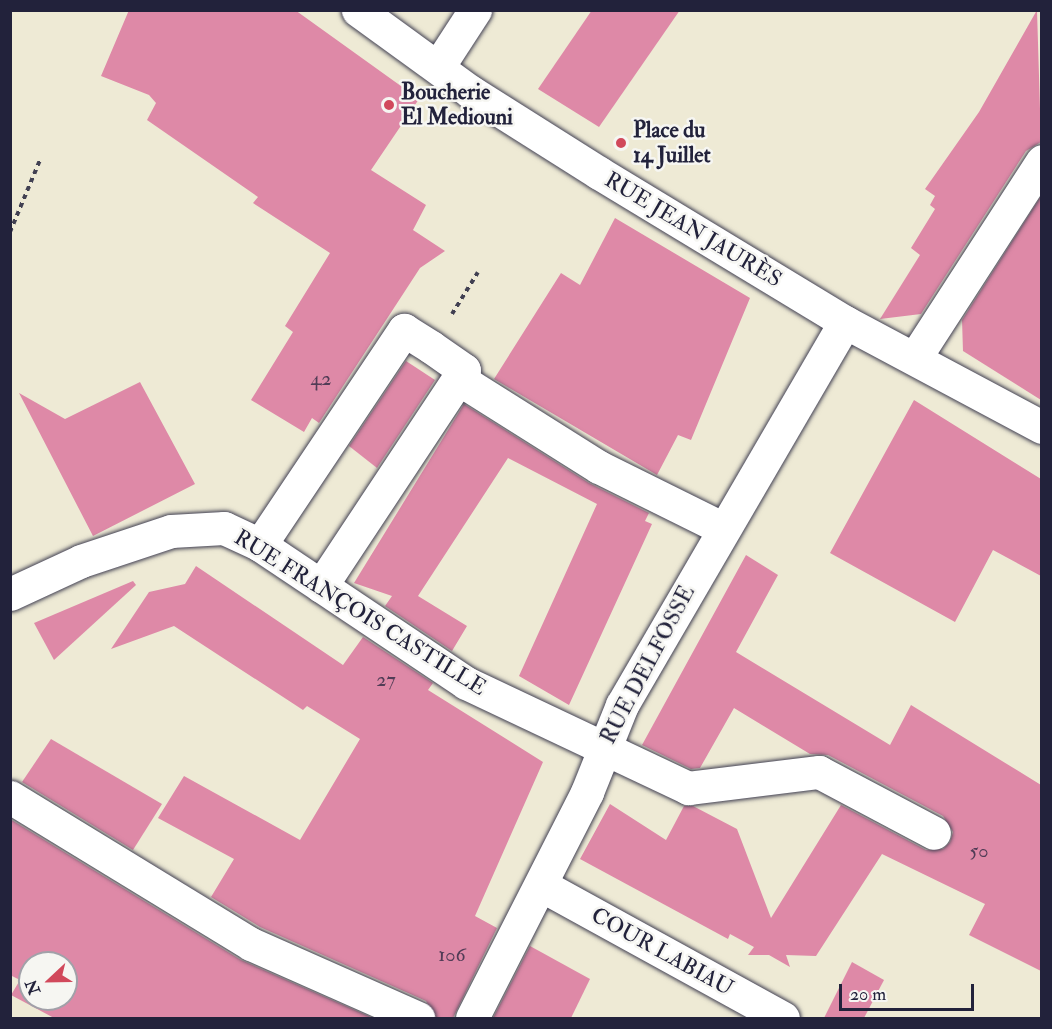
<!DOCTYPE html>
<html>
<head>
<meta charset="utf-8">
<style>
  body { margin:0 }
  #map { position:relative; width:1052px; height:1029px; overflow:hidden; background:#eeead5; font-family:"IM FELL Double Pica",serif }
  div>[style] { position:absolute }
  .building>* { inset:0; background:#de89a7 }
  .path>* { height:4px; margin-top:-2px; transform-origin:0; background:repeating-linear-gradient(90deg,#414052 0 4.5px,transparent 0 9px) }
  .roads { filter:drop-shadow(0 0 2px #414052) drop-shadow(0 0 2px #414052) }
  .minor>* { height:33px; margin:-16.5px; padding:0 16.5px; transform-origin:16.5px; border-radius:16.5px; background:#fff }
  .dots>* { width:16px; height:16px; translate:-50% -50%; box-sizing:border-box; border:3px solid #f6f6f2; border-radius:50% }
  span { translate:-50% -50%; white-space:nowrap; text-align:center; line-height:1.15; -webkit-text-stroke:5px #f6f6f2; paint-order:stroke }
  .number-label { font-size:20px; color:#513c56 }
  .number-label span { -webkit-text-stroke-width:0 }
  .poi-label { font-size:22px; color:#22223b; font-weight:700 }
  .left { translate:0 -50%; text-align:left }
  .street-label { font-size:22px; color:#22223b }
  .frame { position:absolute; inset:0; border:12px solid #22223b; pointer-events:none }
  .north { position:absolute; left:18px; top:951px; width:60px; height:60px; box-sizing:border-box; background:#f6f6f2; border:2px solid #a1a1a9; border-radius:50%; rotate:248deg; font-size:16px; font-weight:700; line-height:24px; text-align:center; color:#22223b }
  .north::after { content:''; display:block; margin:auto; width:21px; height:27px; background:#d1495b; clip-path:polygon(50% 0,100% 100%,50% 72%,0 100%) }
  .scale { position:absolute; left:839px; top:984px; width:135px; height:27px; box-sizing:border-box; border:3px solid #22223b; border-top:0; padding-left:8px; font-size:18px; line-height:21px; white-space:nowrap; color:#22223b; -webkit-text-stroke:4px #f6f6f2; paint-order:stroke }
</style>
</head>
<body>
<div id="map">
  <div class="building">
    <div style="clip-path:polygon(129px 10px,295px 10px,419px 99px,371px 170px,426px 205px,413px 230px,445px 251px,420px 268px,319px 423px,312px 418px,304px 432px,251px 400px,293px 332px,285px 326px,330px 253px,253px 203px,258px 197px,147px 120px,156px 103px,149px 95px,101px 76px)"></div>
    <div style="clip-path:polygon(592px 10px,680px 10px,599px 127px,538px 89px)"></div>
    <div style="clip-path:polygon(1037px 10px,1041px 142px,1026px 151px,921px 314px,880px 319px,920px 255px,911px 248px,935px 209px,930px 205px,935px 196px,925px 189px,979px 112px)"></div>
    <div style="clip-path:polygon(1041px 196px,1041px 400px,963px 351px,962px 320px)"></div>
    <div style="clip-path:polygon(615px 218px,750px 298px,691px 440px,678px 435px,657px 475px,494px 379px,561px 273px,580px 285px)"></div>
    <div style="clip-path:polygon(406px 361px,435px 380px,377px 468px,349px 446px)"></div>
    <div style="clip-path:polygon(140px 382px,195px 484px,93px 536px,19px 393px,65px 419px)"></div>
    <div style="clip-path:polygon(914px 400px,1041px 479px,1041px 576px,993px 550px,955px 622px,830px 553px)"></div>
    <div style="clip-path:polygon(464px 404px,589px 483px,649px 513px,645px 521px,652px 524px,569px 705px,519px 676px,597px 504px,508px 458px,418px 596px,467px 626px,452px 651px,385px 606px,392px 596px,354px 583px)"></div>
    <div style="clip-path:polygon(746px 555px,778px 575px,736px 652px,890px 745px,911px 705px,1041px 785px,1041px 971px,969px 935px,985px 904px,882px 854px,816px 956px,786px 955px,790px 967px,769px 955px,748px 955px,754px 947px,730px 934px,728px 939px,580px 859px,610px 804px,666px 840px,684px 806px,693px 806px,737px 829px,771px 918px,841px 805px,926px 850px,943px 849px,950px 842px,953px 832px,943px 816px,828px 755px,810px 754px,734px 708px,700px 768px,691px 769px,642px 745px)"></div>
    <div style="clip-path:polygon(196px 566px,343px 665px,363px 637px,433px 683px,428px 690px,543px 762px,475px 916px,497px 928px,453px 1018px,436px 1018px,426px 1001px,260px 927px,211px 897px,234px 859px,158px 818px,184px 776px,300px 840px,360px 739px,307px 706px,303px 710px,174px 626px,111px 649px,149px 592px,185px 584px)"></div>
    <div style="clip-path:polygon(133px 581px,136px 585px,54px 660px,34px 623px)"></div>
    <div style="clip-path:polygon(51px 739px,162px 804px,133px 850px,22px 782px)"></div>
    <div style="clip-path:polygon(evenodd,10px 819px,241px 960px,373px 1018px,54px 1018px,11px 995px,20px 980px,10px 975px,10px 819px,30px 963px,66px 963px,66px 999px,30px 999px,30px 963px)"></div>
    <div style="clip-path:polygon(530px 946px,590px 979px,571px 1018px,493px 1018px)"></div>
    <div style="clip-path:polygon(852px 962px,884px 980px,864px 1018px,824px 1018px)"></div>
  </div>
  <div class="path">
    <div style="left:10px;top:232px;width:78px;rotate:-67.4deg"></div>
    <div style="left:452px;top:314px;width:49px;rotate:-58.2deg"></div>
  </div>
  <div class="roads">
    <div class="minor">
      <div style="left:358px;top:10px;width:140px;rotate:36deg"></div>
      <div style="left:471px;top:92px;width:151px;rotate:32.3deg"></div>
      <div style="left:599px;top:173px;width:288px;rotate:31.2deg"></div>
      <div style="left:845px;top:322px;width:223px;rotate:28.1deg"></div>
      <div style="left:438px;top:67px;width:68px;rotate:-57deg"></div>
      <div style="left:916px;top:356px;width:232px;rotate:-57.1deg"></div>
      <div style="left:459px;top:379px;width:165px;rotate:32.2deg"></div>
      <div style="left:599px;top:467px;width:137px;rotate:26.4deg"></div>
      <div style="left:260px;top:545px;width:259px;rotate:-56.2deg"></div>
      <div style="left:404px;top:330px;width:32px;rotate:32deg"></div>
      <div style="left:431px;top:347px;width:40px;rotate:34.9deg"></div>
      <div style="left:464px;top:370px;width:259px;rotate:123.5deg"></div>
      <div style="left:10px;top:594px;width:78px;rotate:-24.9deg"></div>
      <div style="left:81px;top:561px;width:95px;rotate:-18.4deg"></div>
      <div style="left:171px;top:531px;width:53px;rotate:-3.2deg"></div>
      <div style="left:224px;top:528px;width:40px;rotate:25deg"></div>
      <div style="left:260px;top:545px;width:248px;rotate:33.8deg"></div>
      <div style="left:466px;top:683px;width:246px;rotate:25.3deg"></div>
      <div style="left:688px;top:788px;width:132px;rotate:-7deg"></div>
      <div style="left:819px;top:772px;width:130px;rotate:27.9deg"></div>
      <div style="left:10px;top:797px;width:282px;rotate:31.4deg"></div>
      <div style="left:251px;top:944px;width:183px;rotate:23.9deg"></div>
      <div style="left:541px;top:885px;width:276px;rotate:28.8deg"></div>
      <div style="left:472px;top:1018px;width:254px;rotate:-63deg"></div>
      <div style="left:587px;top:792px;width:94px;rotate:-68.1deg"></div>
      <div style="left:622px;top:705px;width:443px;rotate:-59.8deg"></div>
    </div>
  </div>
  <div class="dots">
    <div style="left:389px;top:105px;background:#d1495b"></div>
    <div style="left:621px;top:143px;background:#d1495b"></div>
  </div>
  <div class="number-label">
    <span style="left:321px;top:378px">42</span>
    <span style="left:386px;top:679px">27</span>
    <span style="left:979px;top:850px">50</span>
    <span style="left:452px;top:954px">106</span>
  </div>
  <div class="poi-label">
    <span class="left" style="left:401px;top:105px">Boucherie<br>El Mediouni</span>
    <span class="left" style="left:633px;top:143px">Place du<br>14 Juillet</span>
  </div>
  <div class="street-label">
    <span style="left:693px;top:230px;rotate:31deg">RUE JEAN JAURÈS</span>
    <span style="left:360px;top:613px;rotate:32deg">RUE FRANÇOIS CASTILLE</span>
    <span style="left:648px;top:665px;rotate:-62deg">RUE DELFOSSE</span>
    <span style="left:662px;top:952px;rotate:29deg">COUR LABIAU</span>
  </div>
  <div class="frame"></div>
  <div class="north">N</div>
  <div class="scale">20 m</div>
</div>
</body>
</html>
